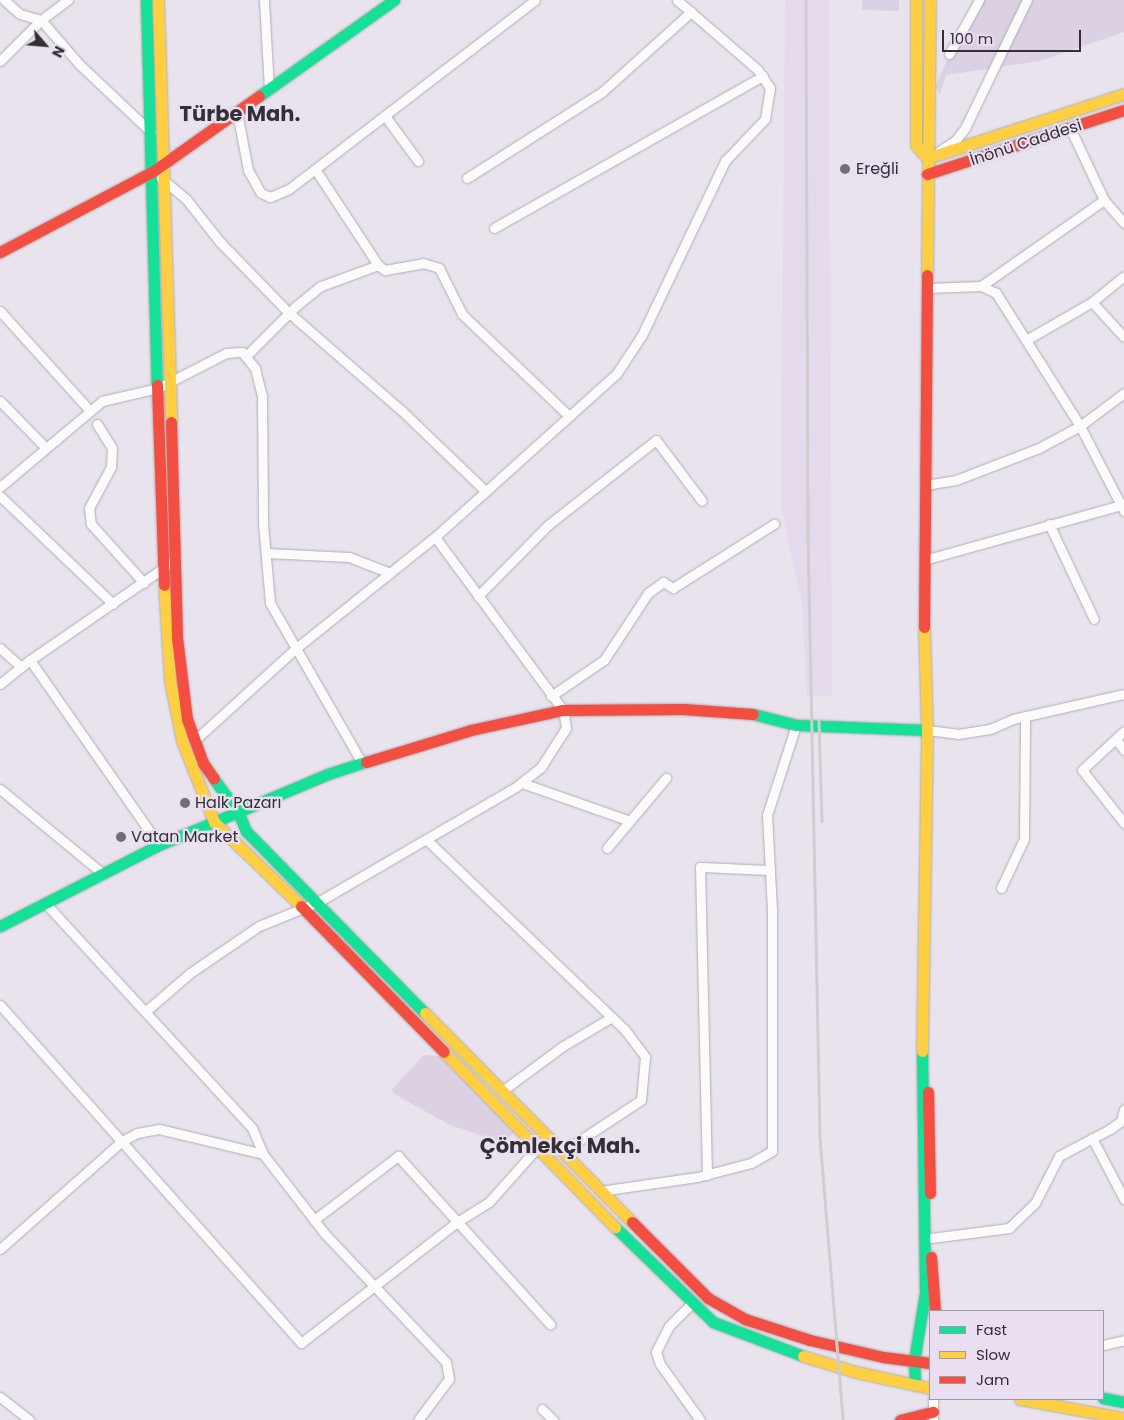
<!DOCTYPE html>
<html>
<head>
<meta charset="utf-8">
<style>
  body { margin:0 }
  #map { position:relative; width:1124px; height:1420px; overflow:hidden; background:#e9e3ed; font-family:Poppins,sans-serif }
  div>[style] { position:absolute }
  .built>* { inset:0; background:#e5daec }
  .green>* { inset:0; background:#dcd1e3 }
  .roads { filter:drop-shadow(0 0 1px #b1acb4) drop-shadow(0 0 1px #b1acb4) }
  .street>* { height:9px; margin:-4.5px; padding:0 4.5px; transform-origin:4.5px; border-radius:4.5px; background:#fcfbfc }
  .fast>* { height:11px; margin:-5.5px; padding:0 5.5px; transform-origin:5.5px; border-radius:5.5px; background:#16e098 }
  .slow>* { height:11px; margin:-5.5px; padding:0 5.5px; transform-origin:5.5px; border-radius:5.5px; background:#ffcf43 }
  .jam>* { height:11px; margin:-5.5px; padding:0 5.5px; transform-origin:5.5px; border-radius:5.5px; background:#f24e42 }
  .rail>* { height:2.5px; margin:-1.25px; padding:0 1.25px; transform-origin:1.25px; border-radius:1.25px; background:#cfcdcf }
  .dots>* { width:14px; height:14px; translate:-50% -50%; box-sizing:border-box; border:2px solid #eadff1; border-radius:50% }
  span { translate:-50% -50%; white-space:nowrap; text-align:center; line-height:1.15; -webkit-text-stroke:4.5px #eadff1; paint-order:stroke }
  .street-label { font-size:16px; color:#332f35 }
  .poi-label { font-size:16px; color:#332f35 }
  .left { translate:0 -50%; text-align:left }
  .district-label { font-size:21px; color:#332f35; font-weight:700 }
  .legend { position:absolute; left:929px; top:1310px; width:175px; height:90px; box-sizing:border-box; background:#eadff1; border:1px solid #a199a6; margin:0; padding:6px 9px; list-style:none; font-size:15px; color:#332f35 }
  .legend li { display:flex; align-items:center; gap:10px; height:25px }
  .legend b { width:25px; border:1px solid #a199a6 }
  .north { position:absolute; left:20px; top:20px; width:50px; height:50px; -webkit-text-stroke:4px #eadff1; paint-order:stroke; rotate:117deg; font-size:14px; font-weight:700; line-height:20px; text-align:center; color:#332f35 }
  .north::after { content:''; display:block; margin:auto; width:18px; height:22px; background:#332f35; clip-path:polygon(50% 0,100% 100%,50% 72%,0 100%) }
  .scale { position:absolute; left:942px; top:30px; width:139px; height:22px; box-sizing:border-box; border:2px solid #332f35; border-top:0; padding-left:6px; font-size:15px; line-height:18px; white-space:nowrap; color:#332f35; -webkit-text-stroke:4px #eadff1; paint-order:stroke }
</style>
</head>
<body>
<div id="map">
  <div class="built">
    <div style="clip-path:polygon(785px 0,829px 0,832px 696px,807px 696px,802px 605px,781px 507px)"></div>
  </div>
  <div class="green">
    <div style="clip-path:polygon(862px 0,899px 0,899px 11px,862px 10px)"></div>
    <div style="clip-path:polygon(974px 0,1124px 0,1124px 32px,1040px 61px,946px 75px,940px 94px,935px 87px)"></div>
    <div style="clip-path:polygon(424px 1055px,439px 1056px,514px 1132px,505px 1143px,450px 1125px,394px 1094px,392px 1089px)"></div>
  </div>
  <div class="roads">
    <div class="street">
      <div style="left:4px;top:0;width:21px;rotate:41deg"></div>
      <div style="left:20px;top:14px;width:22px;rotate:16deg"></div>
      <div style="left:41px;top:20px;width:58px;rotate:49.2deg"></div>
      <div style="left:79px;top:64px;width:99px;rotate:43.4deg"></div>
      <div style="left:264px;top:0;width:90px;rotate:86.8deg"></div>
      <div style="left:949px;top:54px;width:62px;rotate:-60.9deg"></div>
      <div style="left:0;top:61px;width:58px;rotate:-45deg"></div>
      <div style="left:41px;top:20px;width:34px;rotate:-37deg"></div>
      <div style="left:237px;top:112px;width:59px;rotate:79.3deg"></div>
      <div style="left:248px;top:170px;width:26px;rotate:61deg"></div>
      <div style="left:261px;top:193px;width:10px;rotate:24deg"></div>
      <div style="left:270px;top:197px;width:21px;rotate:-23deg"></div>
      <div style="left:289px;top:189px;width:310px;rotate:-37.5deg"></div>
      <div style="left:385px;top:116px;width:56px;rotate:53.7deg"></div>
      <div style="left:1070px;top:128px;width:80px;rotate:64.7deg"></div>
      <div style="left:1104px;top:200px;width:30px;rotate:49deg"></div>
      <div style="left:939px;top:151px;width:19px;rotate:-32deg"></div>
      <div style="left:955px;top:141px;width:16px;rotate:-52deg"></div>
      <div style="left:965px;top:128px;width:142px;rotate:-64.2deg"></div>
      <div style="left:315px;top:169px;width:115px;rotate:56.7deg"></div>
      <div style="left:378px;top:265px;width:9px;rotate:36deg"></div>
      <div style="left:385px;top:270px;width:39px;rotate:-10deg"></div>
      <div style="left:423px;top:263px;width:17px;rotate:17deg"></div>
      <div style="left:439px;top:268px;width:51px;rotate:63.4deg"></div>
      <div style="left:462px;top:314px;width:148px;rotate:43.6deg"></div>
      <div style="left:161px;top:178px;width:33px;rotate:40deg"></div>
      <div style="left:186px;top:199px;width:55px;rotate:51.7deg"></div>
      <div style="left:220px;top:242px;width:96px;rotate:45.8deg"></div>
      <div style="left:287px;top:311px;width:151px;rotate:41deg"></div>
      <div style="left:401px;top:410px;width:115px;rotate:43.9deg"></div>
      <div style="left:467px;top:178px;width:160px;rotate:-32.5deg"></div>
      <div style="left:602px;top:92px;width:120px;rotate:-42deg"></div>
      <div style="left:494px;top:228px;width:309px;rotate:-29.5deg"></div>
      <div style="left:981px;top:286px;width:150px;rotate:-35deg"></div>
      <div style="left:927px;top:288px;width:54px;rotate:-2.1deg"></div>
      <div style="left:981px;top:286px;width:17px;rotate:25deg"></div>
      <div style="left:996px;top:293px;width:157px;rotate:57.7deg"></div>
      <div style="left:1080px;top:426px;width:96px;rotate:62.6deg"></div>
      <div style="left:1092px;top:302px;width:47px;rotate:47.6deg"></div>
      <div style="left:0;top:311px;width:133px;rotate:48deg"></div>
      <div style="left:1026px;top:340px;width:76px;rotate:-29.9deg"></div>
      <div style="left:1092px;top:302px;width:41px;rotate:-39.1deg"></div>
      <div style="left:246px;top:356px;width:71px;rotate:-45deg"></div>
      <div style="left:296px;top:306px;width:32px;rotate:-39deg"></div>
      <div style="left:321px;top:286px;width:61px;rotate:-20.2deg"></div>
      <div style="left:0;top:401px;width:64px;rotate:45.6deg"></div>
      <div style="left:97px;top:424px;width:28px;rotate:58deg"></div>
      <div style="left:112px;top:448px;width:19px;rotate:93deg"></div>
      <div style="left:111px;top:467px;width:47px;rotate:118.2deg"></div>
      <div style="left:89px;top:508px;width:16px;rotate:83deg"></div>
      <div style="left:91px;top:524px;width:79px;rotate:48.1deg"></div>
      <div style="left:925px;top:485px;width:31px;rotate:-9deg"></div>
      <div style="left:956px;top:480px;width:89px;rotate:-21.1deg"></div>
      <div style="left:1039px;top:448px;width:47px;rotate:-28.2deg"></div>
      <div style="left:1080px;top:426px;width:55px;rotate:-36.9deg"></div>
      <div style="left:0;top:487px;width:133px;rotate:-40.1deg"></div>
      <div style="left:102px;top:401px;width:57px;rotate:-13.1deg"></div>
      <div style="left:158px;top:388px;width:76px;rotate:-27.2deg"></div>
      <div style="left:226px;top:353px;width:16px;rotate:-4deg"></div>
      <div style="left:242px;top:352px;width:21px;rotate:51deg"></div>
      <div style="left:255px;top:368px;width:30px;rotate:76deg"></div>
      <div style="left:262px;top:397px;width:127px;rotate:89.5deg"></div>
      <div style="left:263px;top:524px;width:79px;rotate:84.9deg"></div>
      <div style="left:270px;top:603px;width:185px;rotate:60.1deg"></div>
      <div style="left:0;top:496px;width:156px;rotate:43.7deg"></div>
      <div style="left:1049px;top:524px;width:105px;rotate:64.7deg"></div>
      <div style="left:266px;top:553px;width:83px;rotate:2.8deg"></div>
      <div style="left:349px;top:557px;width:44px;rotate:21.3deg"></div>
      <div style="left:924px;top:560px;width:208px;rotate:-15.6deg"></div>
      <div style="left:478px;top:596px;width:100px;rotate:-45.4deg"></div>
      <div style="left:548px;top:525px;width:137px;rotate:-38.2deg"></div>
      <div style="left:656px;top:440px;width:76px;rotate:53deg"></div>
      <div style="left:0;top:648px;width:28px;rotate:42deg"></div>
      <div style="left:30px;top:660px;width:226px;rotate:55.1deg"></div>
      <div style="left:0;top:684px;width:38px;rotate:-39deg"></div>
      <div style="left:30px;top:660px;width:176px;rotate:-34.6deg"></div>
      <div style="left:551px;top:696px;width:64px;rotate:-34.2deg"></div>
      <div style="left:604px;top:660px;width:80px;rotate:-56.7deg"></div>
      <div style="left:648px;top:593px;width:19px;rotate:-36deg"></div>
      <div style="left:663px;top:582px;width:12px;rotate:31deg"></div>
      <div style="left:673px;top:588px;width:120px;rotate:-32.4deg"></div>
      <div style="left:927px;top:730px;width:31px;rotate:7deg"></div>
      <div style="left:958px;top:734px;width:32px;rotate:-9deg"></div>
      <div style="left:990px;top:729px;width:25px;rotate:-23deg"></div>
      <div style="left:1013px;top:719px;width:114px;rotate:-12.7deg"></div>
      <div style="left:1124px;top:731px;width:57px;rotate:137.1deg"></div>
      <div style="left:1082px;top:770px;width:68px;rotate:51.6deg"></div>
      <div style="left:1116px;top:739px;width:14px;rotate:54deg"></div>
      <div style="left:195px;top:740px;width:135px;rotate:-42.3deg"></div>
      <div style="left:295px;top:649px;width:179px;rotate:-38.7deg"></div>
      <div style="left:435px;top:537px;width:245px;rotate:-42deg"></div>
      <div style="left:617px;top:373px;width:45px;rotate:-56.7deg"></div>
      <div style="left:642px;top:335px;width:193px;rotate:-64.5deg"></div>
      <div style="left:725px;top:161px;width:58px;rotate:-46.4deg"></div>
      <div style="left:765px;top:119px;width:31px;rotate:-81deg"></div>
      <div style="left:770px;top:88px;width:22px;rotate:-124deg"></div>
      <div style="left:758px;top:70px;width:107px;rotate:-139.2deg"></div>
      <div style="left:522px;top:783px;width:114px;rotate:19.4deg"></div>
      <div style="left:0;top:789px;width:134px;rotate:39.5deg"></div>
      <div style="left:428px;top:841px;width:273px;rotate:43.8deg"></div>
      <div style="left:625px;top:1030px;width:34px;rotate:53deg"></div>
      <div style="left:645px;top:1057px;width:43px;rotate:95.3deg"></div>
      <div style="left:641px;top:1100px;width:95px;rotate:146.6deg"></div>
      <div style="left:607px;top:848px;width:92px;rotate:-49.9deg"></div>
      <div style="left:1001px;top:888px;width:54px;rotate:-64.9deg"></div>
      <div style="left:1024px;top:839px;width:123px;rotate:-89.5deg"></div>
      <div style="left:46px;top:904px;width:304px;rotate:47.4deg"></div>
      <div style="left:252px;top:1128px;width:28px;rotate:67deg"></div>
      <div style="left:263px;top:1154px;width:101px;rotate:52.2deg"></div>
      <div style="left:325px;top:1234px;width:176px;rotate:46.6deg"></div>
      <div style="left:446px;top:1362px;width:17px;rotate:80deg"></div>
      <div style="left:449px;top:1379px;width:51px;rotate:127.1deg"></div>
      <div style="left:0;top:1005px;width:453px;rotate:48.3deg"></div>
      <div style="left:301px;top:1343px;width:197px;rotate:-37.8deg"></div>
      <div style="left:457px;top:1222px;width:38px;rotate:-32deg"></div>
      <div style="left:489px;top:1202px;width:72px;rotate:-48.4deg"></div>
      <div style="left:146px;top:1011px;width:58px;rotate:-40.8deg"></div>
      <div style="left:190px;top:973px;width:83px;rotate:-34.3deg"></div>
      <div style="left:259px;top:926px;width:64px;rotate:-22.1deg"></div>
      <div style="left:318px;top:902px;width:230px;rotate:-30.2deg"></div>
      <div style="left:517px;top:786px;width:31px;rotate:-38deg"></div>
      <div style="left:541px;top:767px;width:46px;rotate:-57.3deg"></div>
      <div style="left:566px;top:728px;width:18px;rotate:-99deg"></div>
      <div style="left:563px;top:710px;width:215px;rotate:-126.5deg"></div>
      <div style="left:502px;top:1091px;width:76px;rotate:-36.4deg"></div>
      <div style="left:563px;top:1046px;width:57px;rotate:-30.6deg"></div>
      <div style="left:1092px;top:1138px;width:69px;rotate:62.3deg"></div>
      <div style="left:707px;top:1175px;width:308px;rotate:-91.3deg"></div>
      <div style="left:700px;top:867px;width:70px;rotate:2.5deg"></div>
      <div style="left:600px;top:1191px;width:98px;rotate:-8.2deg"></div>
      <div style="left:697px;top:1177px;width:56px;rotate:-14.5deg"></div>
      <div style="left:751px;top:1163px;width:24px;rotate:-30deg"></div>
      <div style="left:772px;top:1151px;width:241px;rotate:-90deg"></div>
      <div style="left:772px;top:910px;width:95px;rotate:-93deg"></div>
      <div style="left:767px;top:815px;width:95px;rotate:-72.1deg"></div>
      <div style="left:314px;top:1220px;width:106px;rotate:-37.3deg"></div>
      <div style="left:398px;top:1156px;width:227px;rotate:47.9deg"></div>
      <div style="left:931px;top:1238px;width:79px;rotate:-7.3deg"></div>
      <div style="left:1009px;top:1228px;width:36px;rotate:-44deg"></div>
      <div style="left:1035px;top:1203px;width:53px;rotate:-62.9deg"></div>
      <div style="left:1059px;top:1156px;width:58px;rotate:-27.9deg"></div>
      <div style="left:1110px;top:1129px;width:14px;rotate:-36deg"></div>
      <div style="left:1121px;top:1121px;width:12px;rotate:-76deg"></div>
      <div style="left:0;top:1249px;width:163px;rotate:-41.5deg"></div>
      <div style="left:122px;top:1141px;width:17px;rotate:-28deg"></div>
      <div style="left:137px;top:1133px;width:22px;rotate:-10deg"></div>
      <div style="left:159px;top:1129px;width:107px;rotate:13.5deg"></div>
      <div style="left:692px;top:1303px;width:33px;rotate:135deg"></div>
      <div style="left:669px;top:1326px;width:29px;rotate:117deg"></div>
      <div style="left:656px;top:1352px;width:13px;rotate:72deg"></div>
      <div style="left:660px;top:1364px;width:69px;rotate:54.5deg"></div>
      <div style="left:1103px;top:1345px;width:22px;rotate:-13deg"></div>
      <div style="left:0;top:1397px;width:37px;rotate:38deg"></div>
      <div style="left:933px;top:1399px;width:21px;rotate:90deg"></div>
      <div style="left:542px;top:1409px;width:16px;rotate:45deg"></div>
    </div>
    <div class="fast">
      <div style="left:146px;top:0;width:385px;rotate:88.4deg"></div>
      <div style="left:259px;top:96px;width:166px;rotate:-35.4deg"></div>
      <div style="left:753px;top:714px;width:44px;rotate:14.3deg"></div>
      <div style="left:796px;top:725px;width:131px;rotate:2.2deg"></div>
      <div style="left:214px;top:779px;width:41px;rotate:54deg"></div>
      <div style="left:238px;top:812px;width:21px;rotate:67deg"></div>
      <div style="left:246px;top:831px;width:255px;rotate:45.5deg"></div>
      <div style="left:0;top:926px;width:178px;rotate:-27deg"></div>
      <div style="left:159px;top:845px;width:183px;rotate:-22.8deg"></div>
      <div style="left:328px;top:774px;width:40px;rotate:-18deg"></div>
      <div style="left:615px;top:1227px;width:136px;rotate:44.1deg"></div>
      <div style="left:713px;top:1322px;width:96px;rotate:20.7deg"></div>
      <div style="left:915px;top:1385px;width:24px;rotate:-92deg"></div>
      <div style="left:914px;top:1361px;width:69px;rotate:-80.8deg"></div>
      <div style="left:925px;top:1293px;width:242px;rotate:-90.7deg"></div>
      <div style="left:1103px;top:1398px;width:21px;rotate:11deg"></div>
    </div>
    <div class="slow">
      <div style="left:158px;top:0;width:422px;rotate:88.2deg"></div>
      <div style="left:916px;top:0;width:145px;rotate:90deg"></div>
      <div style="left:916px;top:145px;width:17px;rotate:50deg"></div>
      <div style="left:927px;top:158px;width:207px;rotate:-18deg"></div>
      <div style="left:927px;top:275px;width:275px;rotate:-89.4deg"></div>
      <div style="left:164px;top:585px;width:96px;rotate:86.4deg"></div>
      <div style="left:170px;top:681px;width:61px;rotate:78.7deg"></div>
      <div style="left:182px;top:741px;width:87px;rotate:68.4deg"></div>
      <div style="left:214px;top:822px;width:121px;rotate:44deg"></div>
      <div style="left:425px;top:1013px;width:294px;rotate:45.3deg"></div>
      <div style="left:922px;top:1051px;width:321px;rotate:-89.1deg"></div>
      <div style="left:927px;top:730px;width:103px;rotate:-91.7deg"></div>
      <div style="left:444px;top:1052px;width:245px;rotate:45.7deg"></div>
      <div style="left:803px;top:1356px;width:55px;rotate:16.8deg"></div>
      <div style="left:856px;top:1372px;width:76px;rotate:12.2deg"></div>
      <div style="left:1020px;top:1399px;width:106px;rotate:10.4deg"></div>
    </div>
    <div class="jam">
      <div style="left:927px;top:174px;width:207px;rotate:-18deg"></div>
      <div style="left:0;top:252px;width:172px;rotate:-27.8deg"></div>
      <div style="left:152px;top:172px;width:131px;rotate:-35.4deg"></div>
      <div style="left:157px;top:385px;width:200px;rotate:88deg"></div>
      <div style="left:171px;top:422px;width:216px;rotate:88.4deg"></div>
      <div style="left:177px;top:638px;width:82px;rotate:83deg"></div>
      <div style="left:187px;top:719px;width:47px;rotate:70deg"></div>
      <div style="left:203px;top:763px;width:19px;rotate:55deg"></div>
      <div style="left:924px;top:627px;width:352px;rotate:-89.5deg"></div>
      <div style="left:366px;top:762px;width:110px;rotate:-16.9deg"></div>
      <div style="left:471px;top:730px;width:94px;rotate:-12.3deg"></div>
      <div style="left:563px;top:710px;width:120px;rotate:-0.5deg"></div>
      <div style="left:683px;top:709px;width:70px;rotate:4.1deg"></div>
      <div style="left:301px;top:906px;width:204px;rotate:45.6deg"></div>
      <div style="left:928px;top:1092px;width:101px;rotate:88.9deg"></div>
      <div style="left:632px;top:1222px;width:107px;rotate:45deg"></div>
      <div style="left:708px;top:1298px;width:43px;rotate:29.6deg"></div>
      <div style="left:745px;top:1319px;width:68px;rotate:17.9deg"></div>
      <div style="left:810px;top:1340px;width:75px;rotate:13.1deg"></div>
      <div style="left:883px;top:1357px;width:47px;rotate:7.3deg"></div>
      <div style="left:931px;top:1257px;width:54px;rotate:85.8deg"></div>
      <div style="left:900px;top:1420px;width:34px;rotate:-14deg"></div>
    </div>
  </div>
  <div class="rail">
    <div style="left:806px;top:0;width:534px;rotate:89.79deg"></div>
    <div style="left:808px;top:534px;width:604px;rotate:88.86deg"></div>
    <div style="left:820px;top:1138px;width:283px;rotate:85.3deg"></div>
    <div style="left:819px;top:720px;width:101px;rotate:88.3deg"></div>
  </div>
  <div class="dots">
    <div style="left:845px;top:169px;background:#736e75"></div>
    <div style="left:185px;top:803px;background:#736e75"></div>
    <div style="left:121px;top:837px;background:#736e75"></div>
  </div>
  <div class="street-label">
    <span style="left:1026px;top:143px;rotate:-18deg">İnönü Caddesi</span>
  </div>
  <div class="poi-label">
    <span class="left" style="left:856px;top:169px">Ereğli</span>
    <span class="left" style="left:195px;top:803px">Halk Pazarı</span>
    <span class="left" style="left:131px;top:837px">Vatan Market</span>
  </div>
  <div class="district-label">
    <span style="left:240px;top:114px">Türbe Mah.</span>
    <span style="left:560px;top:1146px">Çömlekçi Mah.</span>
  </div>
  <ul class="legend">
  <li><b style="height:6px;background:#16e098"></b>Fast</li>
  <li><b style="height:6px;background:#ffcf43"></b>Slow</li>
  <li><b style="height:6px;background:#f24e42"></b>Jam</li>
  </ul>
  <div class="north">N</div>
  <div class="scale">100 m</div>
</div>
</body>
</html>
